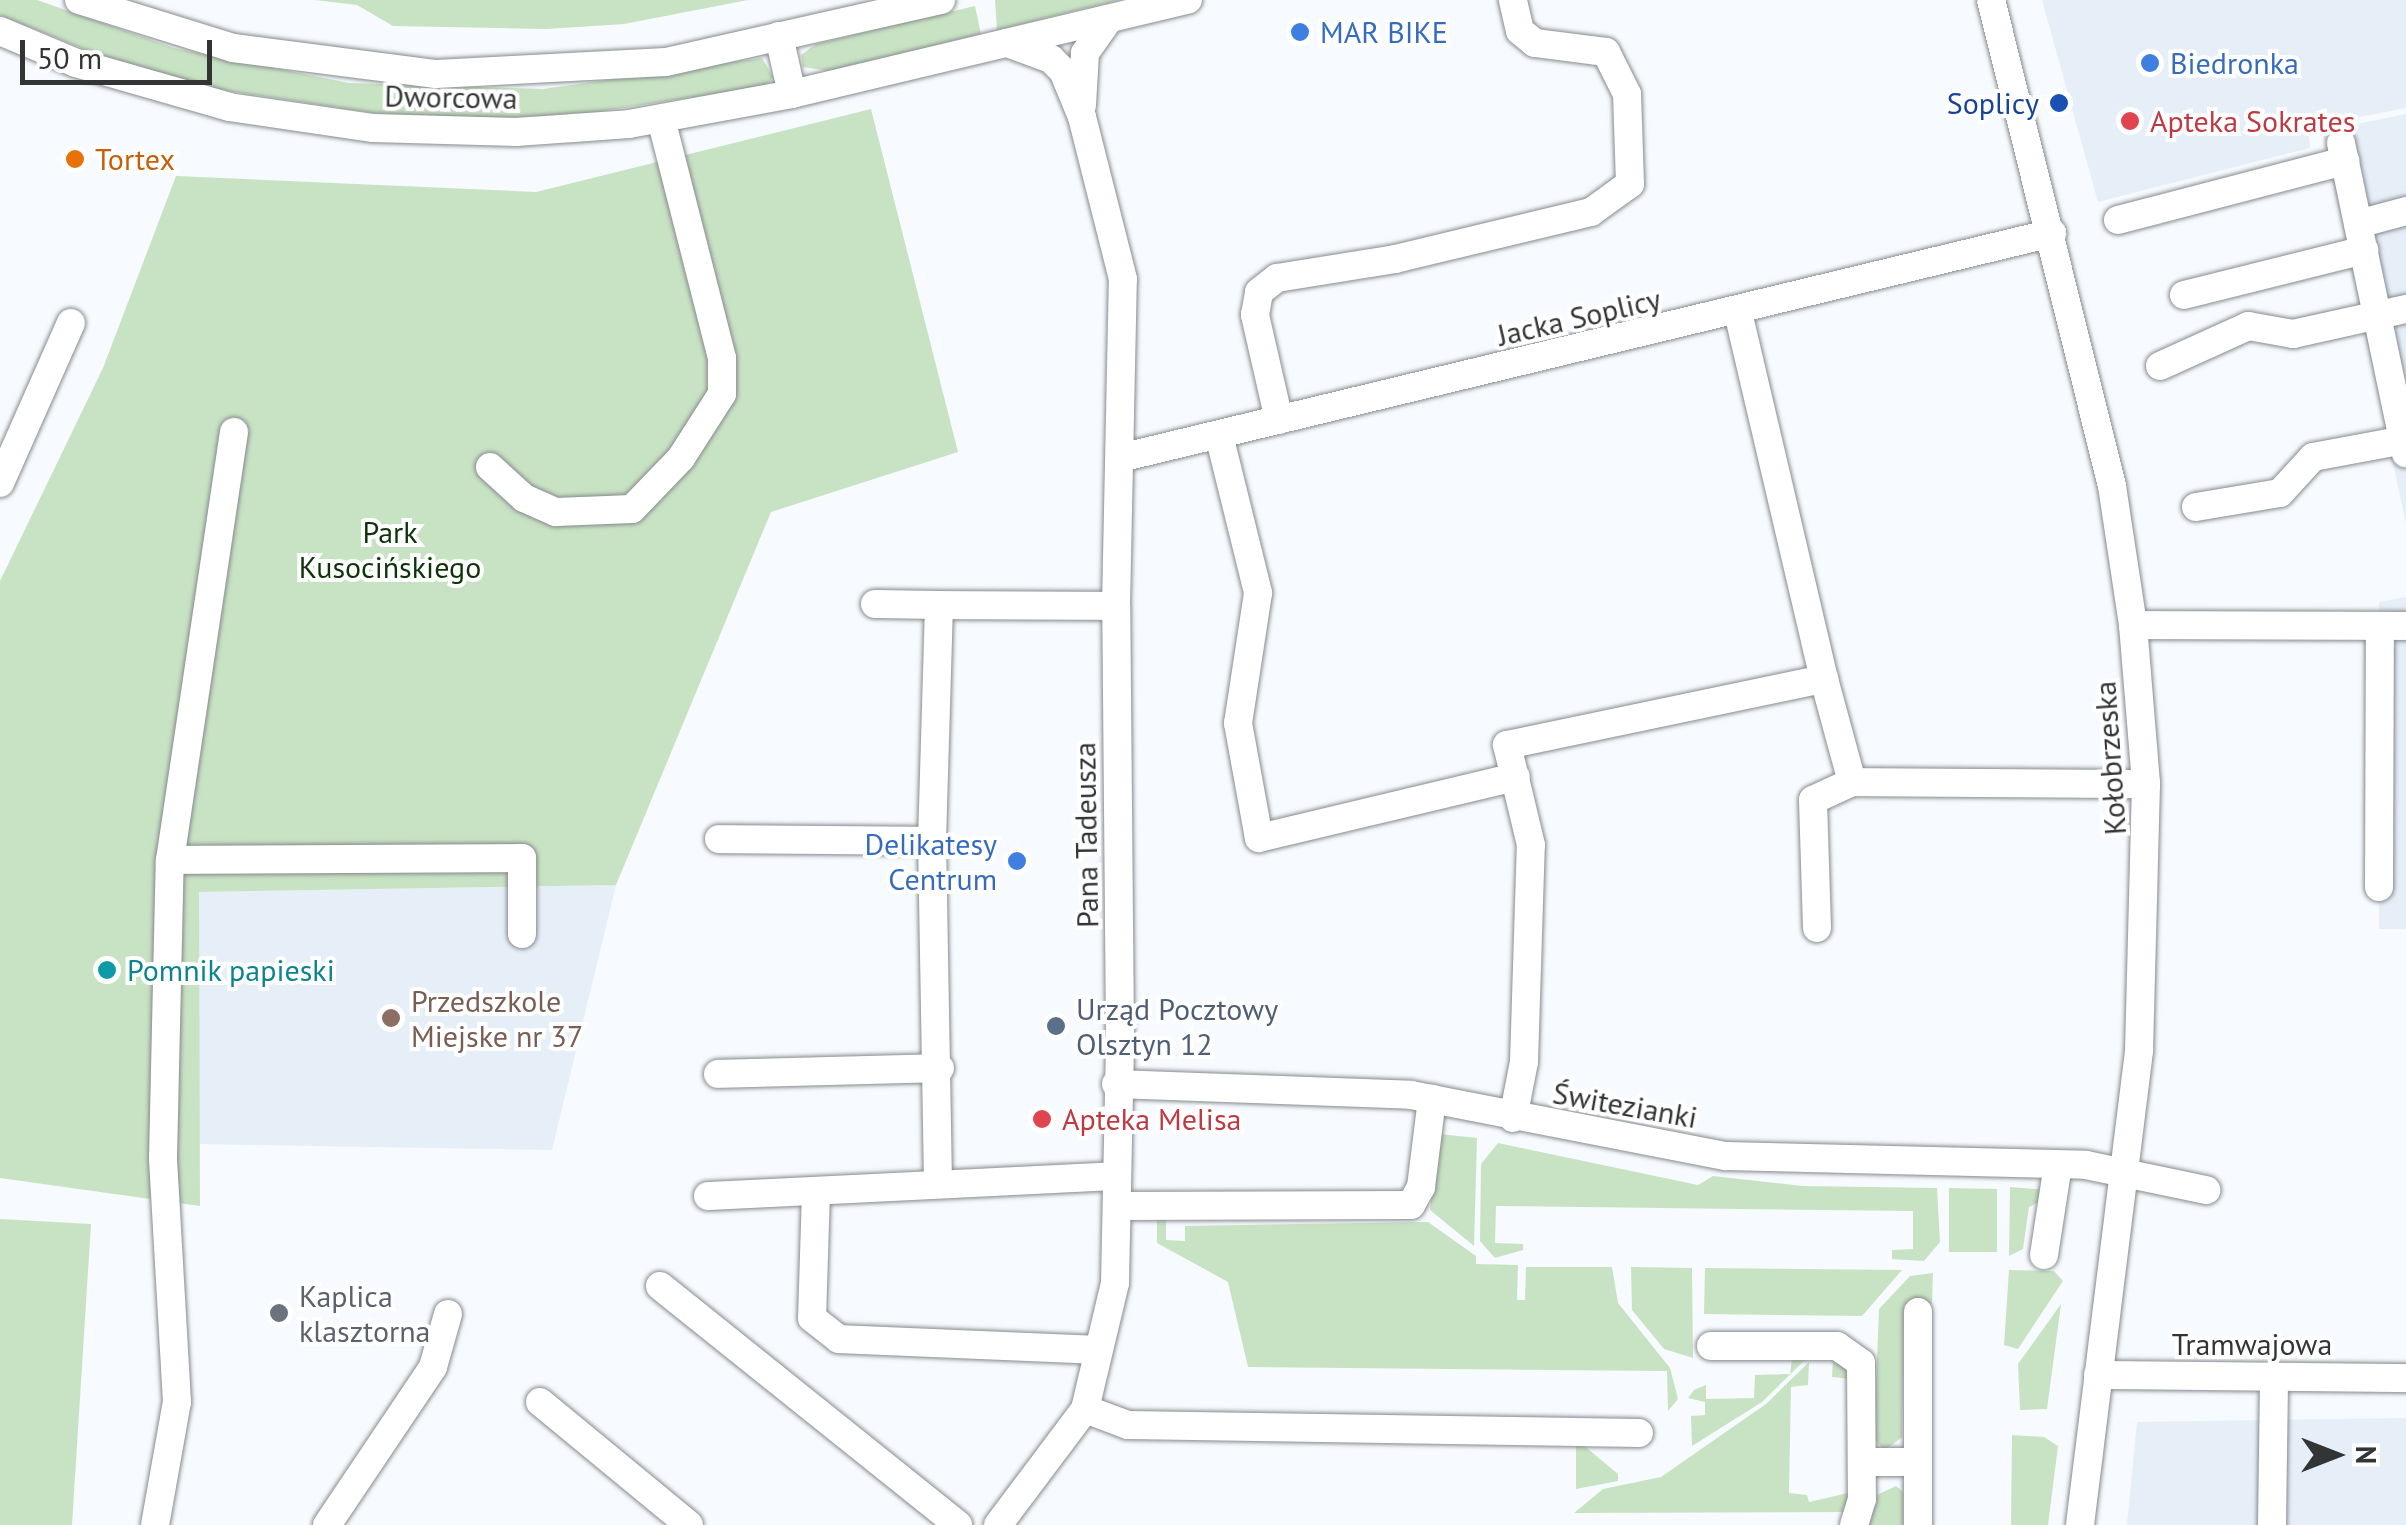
<!DOCTYPE html>
<html>
<head>
<meta charset="utf-8">
<style>
  body { margin:0 }
  #map { position:relative; width:2406px; height:1525px; overflow:hidden; background:#f7fafe; font-family:"PT Sans",sans-serif }
  div>[style] { position:absolute }
  .built>* { inset:0; background:#e6eef8 }
  .green>* { inset:0; background:#c8e3c3 }
  .roads { filter:drop-shadow(0 0 2px #878a8e) drop-shadow(0 0 2px #878a8e) }
  .minor>* { height:28px; margin:-14px; padding:0 14px; transform-origin:14px; border-radius:14px; background:#fff }
  .dots>* { width:28px; height:28px; translate:-50% -50%; box-sizing:border-box; border:5px solid #fff; border-radius:50% }
  span { translate:-50% -50%; white-space:nowrap; text-align:center; line-height:1.15; -webkit-text-stroke:8px #fff; paint-order:stroke }
  .shop-label { font-size:30px; color:#366cbe }
  .left { translate:0 -50%; text-align:left }
  .right { translate:-100% -50%; text-align:right }
  .street-label { font-size:30px; color:#323435 }
  .transit-label { font-size:30px; color:#164399 }
  .health-label { font-size:30px; color:#be3a42 }
  .food-label { font-size:30px; color:#c56008 }
  .park-label { font-size:30px; color:#0d3308 }
  .culture-label { font-size:30px; color:#0d838f }
  .education-label { font-size:30px; color:#785e54 }
  .service-label { font-size:30px; color:#4e5e75 }
  .worship-label { font-size:30px; color:#5b616d }
  .north { position:absolute; left:2286px; top:1405px; width:100px; height:100px; -webkit-text-stroke:8px #fff; paint-order:stroke; rotate:90deg; font-size:28px; font-weight:700; line-height:40px; text-align:center; color:#323435 }
  .north::after { content:''; display:block; margin:auto; width:35px; height:45px; background:#323435; clip-path:polygon(50% 0,100% 100%,50% 72%,0 100%) }
  .scale { position:absolute; left:20px; top:40px; width:192px; height:45px; box-sizing:border-box; border:5px solid #323435; border-top:0; padding-left:12px; font-size:30px; line-height:35px; white-space:nowrap; color:#323435; -webkit-text-stroke:8px #fff; paint-order:stroke }
</style>
</head>
<body>
<div id="map">
  <div class="built">
    <div style="clip-path:polygon(2042px 0,2406px 0,2406px 108px,2308px 127px,2310px 148px,2098px 202px)"></div>
    <div style="clip-path:polygon(2406px 114px,2406px 524px,2322px 131px)"></div>
    <div style="clip-path:polygon(2406px 597px,2406px 929px,2379px 929px,2379px 602px)"></div>
    <div style="clip-path:polygon(616px 885px,552px 1150px,199px 1144px,199px 892px)"></div>
    <div style="clip-path:polygon(2406px 1418px,2406px 1525px,2127px 1525px,2137px 1422px)"></div>
  </div>
  <div class="green">
    <div style="clip-path:polygon(0 0,37px 0,174px 48px,349px 83px,543px 89px,762px 58px,773px 77px,766px 86px,577px 115px,453px 119px,373px 113px,222px 90px,114px 61px,0 15px)"></div>
    <div style="clip-path:polygon(315px 0,748px 0,624px 24px,547px 29px,393px 26px,357px 5px)"></div>
    <div style="clip-path:polygon(995px 0,1119px 0,997px 30px)"></div>
    <div style="clip-path:polygon(975px 6px,981px 34px,830px 71px,803px 67px,801px 55px,816px 44px)"></div>
    <div style="clip-path:polygon(871px 109px,958px 452px,771px 512px,616px 885px,199px 892px,200px 1206px,0 1178px,0 581px,103px 368px,176px 176px,536px 192px)"></div>
    <div style="clip-path:polygon(1439px 1134px,1477px 1138px,1474px 1246px,1430px 1210px)"></div>
    <div style="clip-path:polygon(1498px 1143px,1698px 1185px,1713px 1176px,1803px 1186px,1937px 1188px,1940px 1242px,1924px 1261px,1892px 1259px,1892px 1250px,1913px 1249px,1913px 1211px,1496px 1206px,1495px 1243px,1523px 1244px,1523px 1250px,1495px 1258px,1480px 1241px,1481px 1164px)"></div>
    <div style="clip-path:polygon(2010px 1187px,2048px 1190px,2047px 1198px,2029px 1207px,2023px 1249px,2009px 1256px)"></div>
    <div style="clip-path:polygon(1949px 1188px,1997px 1189px,1997px 1252px,1949px 1252px)"></div>
    <div style="clip-path:polygon(1157px 1215px,1166px 1216px,1166px 1240px,1185px 1241px,1185px 1226px,1428px 1222px,1476px 1256px,1476px 1264px,1518px 1265px,1517px 1300px,1525px 1300px,1526px 1267px,1612px 1267px,1618px 1303px,1670px 1368px,1678px 1399px,1668px 1411px,1667px 1371px,1248px 1367px,1228px 1282px,1157px 1243px)"></div>
    <div style="clip-path:polygon(0 1219px,91px 1224px,72px 1525px,0 1525px)"></div>
    <div style="clip-path:polygon(1631px 1267px,1692px 1268px,1693px 1358px,1664px 1349px,1632px 1310px)"></div>
    <div style="clip-path:polygon(1705px 1268px,1902px 1270px,1862px 1316px,1704px 1314px)"></div>
    <div style="clip-path:polygon(2009px 1270px,2054px 1271px,2063px 1281px,2018px 1349px,2004px 1345px)"></div>
    <div style="clip-path:polygon(1933px 1273px,1932px 1304px,1904px 1305px,1902px 1437px,1885px 1450px,1874px 1440px,1879px 1309px,1910px 1276px)"></div>
    <div style="clip-path:polygon(2061px 1304px,2047px 1409px,2020px 1410px,2018px 1364px)"></div>
    <div style="clip-path:polygon(1833px 1358px,1853px 1362px,1855px 1495px,1845px 1512px,1574px 1513px,1603px 1489px,1661px 1477px,1766px 1404px,1809px 1362px,1808px 1385px,1791px 1387px,1789px 1493px,1807px 1495px,1809px 1502px,1848px 1493px,1850px 1379px,1832px 1377px)"></div>
    <div style="clip-path:polygon(1792px 1359px,1806px 1359px,1762px 1402px,1692px 1446px,1691px 1416px,1705px 1415px,1705px 1402px,1688px 1398px,1694px 1390px,1706px 1385px,1706px 1399px,1754px 1398px,1755px 1375px,1790px 1374px)"></div>
    <div style="clip-path:polygon(2012px 1435px,2044px 1437px,2058px 1446px,2048px 1525px,2011px 1525px)"></div>
    <div style="clip-path:polygon(1576px 1439px,1618px 1474px,1618px 1481px,1576px 1489px)"></div>
    <div style="clip-path:polygon(1896px 1486px,1903px 1492px,1903px 1525px,1864px 1525px,1877px 1495px)"></div>
  </div>
  <div class="roads">
    <div class="minor">
      <div style="left:79px;top:0;width:161px;rotate:17.3deg"></div>
      <div style="left:233px;top:48px;width:205px;rotate:7.3deg"></div>
      <div style="left:436px;top:74px;width:230px;rotate:-3deg"></div>
      <div style="left:666px;top:62px;width:282px;rotate:-12.7deg"></div>
      <div style="left:1991px;top:0;width:501px;rotate:76.02deg"></div>
      <div style="left:2112px;top:486px;width:141px;rotate:81.4deg"></div>
      <div style="left:2133px;top:625px;width:160px;rotate:85.3deg"></div>
      <div style="left:2146px;top:784px;width:267px;rotate:91.5deg"></div>
      <div style="left:2139px;top:1051px;width:478px;rotate:97.1deg"></div>
      <div style="left:0;top:31px;width:82px;rotate:22.8deg"></div>
      <div style="left:76px;top:63px;width:159px;rotate:16deg"></div>
      <div style="left:229px;top:107px;width:146px;rotate:8.3deg"></div>
      <div style="left:373px;top:128px;width:143px;rotate:1.6deg"></div>
      <div style="left:516px;top:132px;width:113px;rotate:-4deg"></div>
      <div style="left:629px;top:124px;width:166px;rotate:-10.4deg"></div>
      <div style="left:792px;top:94px;width:407px;rotate:-13.4deg"></div>
      <div style="left:779px;top:36px;width:59px;rotate:77.4deg"></div>
      <div style="left:1082px;top:105px;width:52px;rotate:-86.7deg"></div>
      <div style="left:1085px;top:53px;width:42px;rotate:-54.8deg"></div>
      <div style="left:2341px;top:143px;width:317px;rotate:78.2deg"></div>
      <div style="left:2118px;top:220px;width:235px;rotate:-14.6deg"></div>
      <div style="left:2358px;top:224px;width:50px;rotate:-15.2deg"></div>
      <div style="left:2184px;top:295px;width:186px;rotate:-14deg"></div>
      <div style="left:2160px;top:366px;width:97px;rotate:-24.4deg"></div>
      <div style="left:2248px;top:326px;width:46px;rotate:10.1deg"></div>
      <div style="left:2293px;top:334px;width:116px;rotate:-12.5deg"></div>
      <div style="left:1279px;top:420px;width:108px;rotate:-102.9deg"></div>
      <div style="left:1255px;top:315px;width:23px;rotate:-80deg"></div>
      <div style="left:1259px;top:292px;width:23px;rotate:-38deg"></div>
      <div style="left:1277px;top:278px;width:120px;rotate:-9.1deg"></div>
      <div style="left:1395px;top:259px;width:202px;rotate:-13.5deg"></div>
      <div style="left:1591px;top:212px;width:48px;rotate:-35.7deg"></div>
      <div style="left:1630px;top:184px;width:90px;rotate:-91.9deg"></div>
      <div style="left:1627px;top:94px;width:47px;rotate:-116.6deg"></div>
      <div style="left:1606px;top:52px;width:72px;rotate:-172.8deg"></div>
      <div style="left:1535px;top:43px;width:19px;rotate:-141deg"></div>
      <div style="left:1520px;top:31px;width:32px;rotate:-103deg"></div>
      <div style="left:234px;top:432px;width:433px;rotate:98.5deg"></div>
      <div style="left:170px;top:860px;width:352px;rotate:-0.3deg"></div>
      <div style="left:522px;top:858px;width:76px;rotate:90deg"></div>
      <div style="left:1219px;top:435px;width:163px;rotate:76.1deg"></div>
      <div style="left:1258px;top:593px;width:132px;rotate:98.7deg"></div>
      <div style="left:1238px;top:723px;width:117px;rotate:79.7deg"></div>
      <div style="left:1259px;top:838px;width:264px;rotate:-13.4deg"></div>
      <div style="left:1120px;top:458px;width:959px;rotate:-13.57deg"></div>
      <div style="left:490px;top:467px;width:46px;rotate:42.4deg"></div>
      <div style="left:524px;top:498px;width:35px;rotate:24deg"></div>
      <div style="left:556px;top:512px;width:76px;rotate:-2.3deg"></div>
      <div style="left:632px;top:509px;width:71px;rotate:-46.1deg"></div>
      <div style="left:681px;top:458px;width:76px;rotate:-57.4deg"></div>
      <div style="left:722px;top:394px;width:36px;rotate:-90deg"></div>
      <div style="left:722px;top:358px;width:247px;rotate:-104.3deg"></div>
      <div style="left:0;top:483px;width:175px;rotate:-66.1deg"></div>
      <div style="left:2196px;top:507px;width:85px;rotate:-9.5deg"></div>
      <div style="left:2280px;top:493px;width:49px;rotate:-47.5deg"></div>
      <div style="left:2313px;top:457px;width:93px;rotate:-10.6deg"></div>
      <div style="left:875px;top:604px;width:64px;rotate:0.9deg"></div>
      <div style="left:2133px;top:625px;width:273px;rotate:0.2deg"></div>
      <div style="left:1824px;top:679px;width:107px;rotate:74.8deg"></div>
      <div style="left:719px;top:839px;width:213px;rotate:0.5deg"></div>
      <div style="left:2379px;top:887px;width:261px;rotate:-89.8deg"></div>
      <div style="left:1817px;top:928px;width:128px;rotate:-91.8deg"></div>
      <div style="left:1813px;top:800px;width:43px;rotate:-24.8deg"></div>
      <div style="left:1852px;top:782px;width:294px;rotate:0.4deg"></div>
      <div style="left:718px;top:1074px;width:222px;rotate:-1.5deg"></div>
      <div style="left:1116px;top:1084px;width:295px;rotate:2.1deg"></div>
      <div style="left:1411px;top:1095px;width:321px;rotate:11deg"></div>
      <div style="left:1726px;top:1156px;width:360px;rotate:1.4deg"></div>
      <div style="left:2086px;top:1165px;width:123px;rotate:11.8deg"></div>
      <div style="left:1513px;top:1118px;width:57px;rotate:-78.9deg"></div>
      <div style="left:1524px;top:1062px;width:217px;rotate:-88.2deg"></div>
      <div style="left:1531px;top:845px;width:103px;rotate:-103.5deg"></div>
      <div style="left:1507px;top:745px;width:324px;rotate:-11.8deg"></div>
      <div style="left:1824px;top:679px;width:376px;rotate:-103.2deg"></div>
      <div style="left:938px;top:1183px;width:342px;rotate:-91deg"></div>
      <div style="left:932px;top:841px;width:236px;rotate:-88.3deg"></div>
      <div style="left:939px;top:605px;width:177px;rotate:0.3deg"></div>
      <div style="left:816px;top:1192px;width:126px;rotate:91.8deg"></div>
      <div style="left:812px;top:1318px;width:34px;rotate:38deg"></div>
      <div style="left:839px;top:1339px;width:259px;rotate:2.4deg"></div>
      <div style="left:708px;top:1196px;width:408px;rotate:-2.8deg"></div>
      <div style="left:1117px;top:1206px;width:294px;rotate:-0.2deg"></div>
      <div style="left:1411px;top:1205px;width:21px;rotate:-61deg"></div>
      <div style="left:1421px;top:1187px;width:89px;rotate:-82.9deg"></div>
      <div style="left:2044px;top:1255px;width:91px;rotate:-81.2deg"></div>
      <div style="left:660px;top:1286px;width:382px;rotate:38.7deg"></div>
      <div style="left:1918px;top:1312px;width:213px;rotate:90deg"></div>
      <div style="left:1711px;top:1346px;width:126px"></div>
      <div style="left:1837px;top:1346px;width:29px;rotate:35deg"></div>
      <div style="left:1861px;top:1363px;width:136px;rotate:89.6deg"></div>
      <div style="left:1862px;top:1499px;width:27px;rotate:107deg"></div>
      <div style="left:2098px;top:1375px;width:308px;rotate:0.6deg"></div>
      <div style="left:540px;top:1402px;width:193px;rotate:39.5deg"></div>
      <div style="left:1085px;top:1409px;width:46px;rotate:20.4deg"></div>
      <div style="left:1128px;top:1425px;width:511px;rotate:0.9deg"></div>
      <div style="left:1863px;top:1462px;width:55px"></div>
      <div style="left:155px;top:1525px;width:125px;rotate:-79.9deg"></div>
      <div style="left:177px;top:1402px;width:244px;rotate:-93.3deg"></div>
      <div style="left:163px;top:1158px;width:298px;rotate:-88.7deg"></div>
      <div style="left:327px;top:1525px;width:190px;rotate:-56.1deg"></div>
      <div style="left:433px;top:1367px;width:55px;rotate:-74.2deg"></div>
      <div style="left:998px;top:1525px;width:145px;rotate:-53.1deg"></div>
      <div style="left:1085px;top:1409px;width:130px;rotate:-76.6deg"></div>
      <div style="left:1115px;top:1283px;width:247px;rotate:-88.8deg"></div>
      <div style="left:1120px;top:1036px;width:430px;rotate:-90.5deg"></div>
      <div style="left:1116px;top:606px;width:327px;rotate:-88.8deg"></div>
      <div style="left:1123px;top:279px;width:167px;rotate:-104.2deg"></div>
      <div style="left:1082px;top:117px;width:50px;rotate:-112.4deg"></div>
      <div style="left:1063px;top:71px;width:17px;rotate:-135deg"></div>
      <div style="left:1051px;top:59px;width:47px;rotate:-160deg"></div>
      <div style="left:2272px;top:1525px;width:149px;rotate:-89.2deg"></div>
    </div>
  </div>
  <div class="dots">
    <div style="left:1300px;top:32px;background:#3f7fe0"></div>
    <div style="left:2150px;top:63px;background:#3f7fe0"></div>
    <div style="left:2059px;top:103px;background:#1a4fb4"></div>
    <div style="left:2130px;top:121px;background:#e0444e"></div>
    <div style="left:75px;top:159px;background:#e8710a"></div>
    <div style="left:1017px;top:861px;background:#3f7fe0"></div>
    <div style="left:107px;top:970px;background:#0f9aa8"></div>
    <div style="left:391px;top:1018px;background:#8d6e63"></div>
    <div style="left:1056px;top:1026px;background:#5c6f8a"></div>
    <div style="left:1042px;top:1119px;background:#e0444e"></div>
    <div style="left:279px;top:1313px;background:#6b7280"></div>
  </div>
  <div class="shop-label">
    <span class="left" style="left:1320px;top:32px">MAR BIKE</span>
    <span class="left" style="left:2170px;top:63px">Biedronka</span>
    <span class="right" style="left:997px;top:861px">Delikatesy<br>Centrum</span>
  </div>
  <div class="street-label">
    <span style="left:451px;top:97px;rotate:1deg">Dworcowa</span>
    <span style="left:1579px;top:317px;rotate:-13deg">Jacka Soplicy</span>
    <span style="left:2110px;top:758px;rotate:-94deg">Kołobrzeska</span>
    <span style="left:1086px;top:835px;rotate:-91deg">Pana Tadeusza</span>
    <span style="left:1625px;top:1105px;rotate:10deg">Świtezianki</span>
    <span style="left:2252px;top:1344px">Tramwajowa</span>
  </div>
  <div class="transit-label">
    <span class="right" style="left:2039px;top:103px">Soplicy</span>
  </div>
  <div class="health-label">
    <span class="left" style="left:2150px;top:121px">Apteka Sokrates</span>
    <span class="left" style="left:1062px;top:1119px">Apteka Melisa</span>
  </div>
  <div class="food-label">
    <span class="left" style="left:95px;top:159px">Tortex</span>
  </div>
  <div class="park-label">
    <span style="left:390px;top:549px">Park<br>Kusocińskiego</span>
  </div>
  <div class="culture-label">
    <span class="left" style="left:127px;top:970px">Pomnik papieski</span>
  </div>
  <div class="education-label">
    <span class="left" style="left:411px;top:1018px">Przedszkole<br>Miejske nr 37</span>
  </div>
  <div class="service-label">
    <span class="left" style="left:1076px;top:1026px">Urząd Pocztowy<br>Olsztyn 12</span>
  </div>
  <div class="worship-label">
    <span class="left" style="left:299px;top:1313px">Kaplica<br>klasztorna</span>
  </div>
  <div class="north">N</div>
  <div class="scale">50 m</div>
</div>
</body>
</html>
